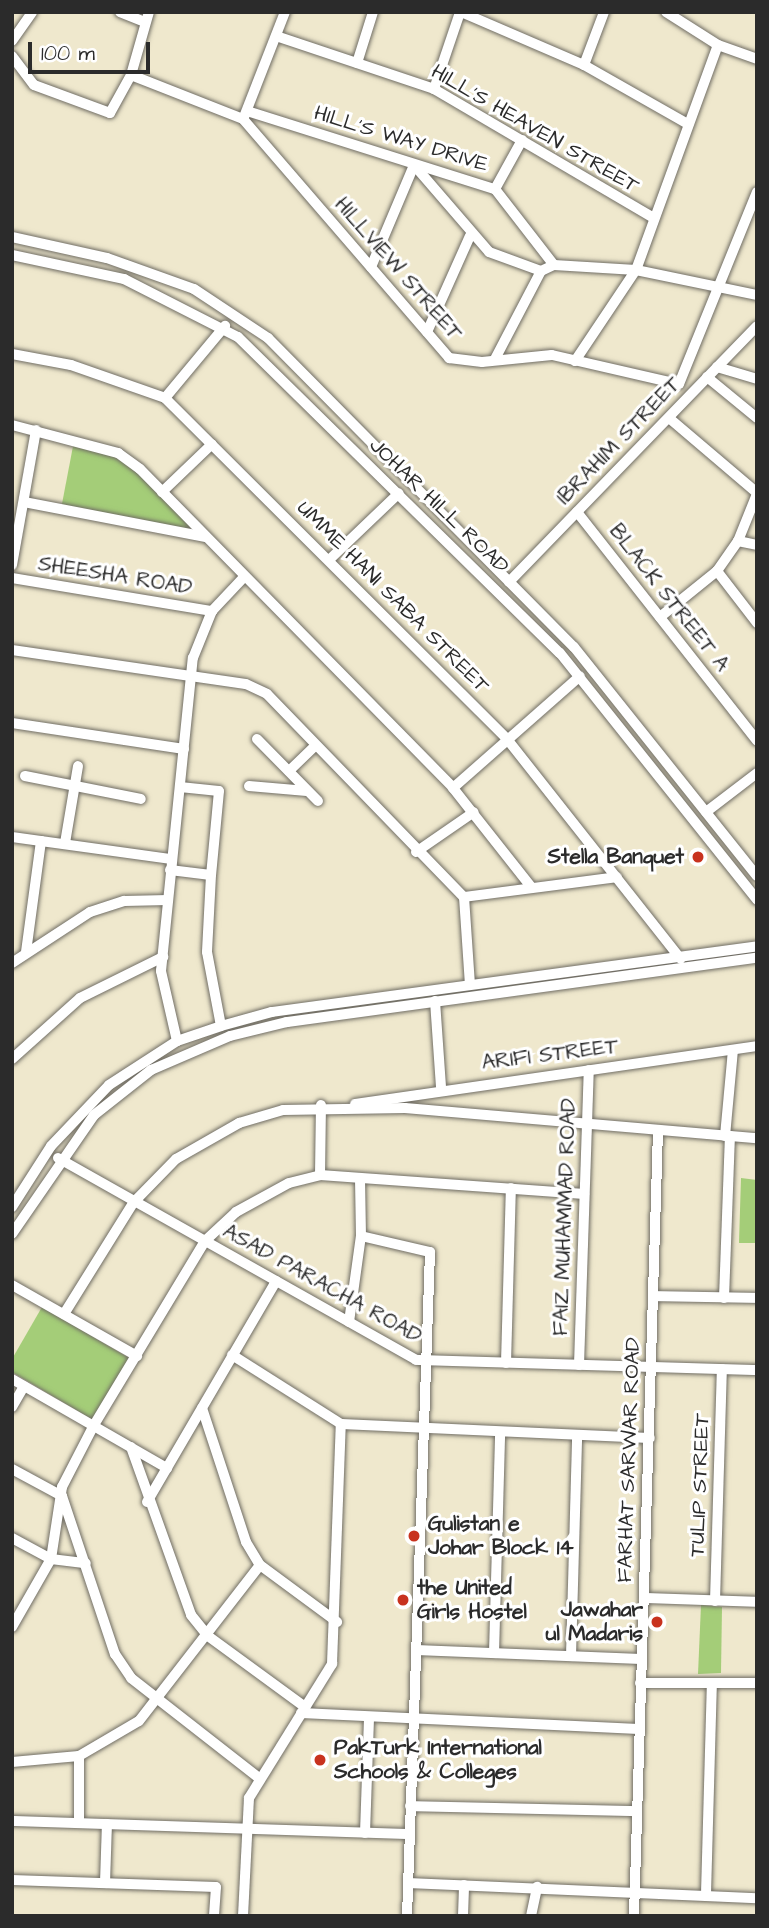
<!DOCTYPE html>
<html>
<head>
<meta charset="utf-8">
<style>
  body { margin:0 }
  #map { position:relative; width:769px; height:1928px; overflow:hidden; background:#efe8cd; font-family:"Architects Daughter",sans-serif }
  div>[style] { position:absolute }
  .green>* { inset:0; background:#a4cd78 }
  .roads { filter:drop-shadow(0 0 2px #706d64) drop-shadow(0 0 2px #706d64) }
  .minor>* { height:10px; margin:-5px; padding:0 5px; transform-origin:5px; border-radius:5px; background:#fff }
  .dots>* { width:19px; height:19px; translate:-50% -50%; box-sizing:border-box; border:4px solid #fff; border-radius:50% }
  span { translate:-50% -50%; white-space:nowrap; text-align:center; line-height:1.15; -webkit-text-stroke:6px #fff; paint-order:stroke }
  .street-label { font-size:21px; color:#2b2b2b }
  .poi-label { font-size:21px; color:#2b2b2b; font-weight:700 }
  .right { translate:-100% -50%; text-align:right }
  .left { translate:0 -50%; text-align:left }
  .frame { position:absolute; inset:0; border:14px solid #2b2b2b; pointer-events:none }
  .scale { position:absolute; left:28px; top:42px; width:122px; height:32px; box-sizing:border-box; border:4px solid #2b2b2b; border-top:0; padding-left:9px; font-size:21px; line-height:24px; white-space:nowrap; color:#2b2b2b; -webkit-text-stroke:5px #fff; paint-order:stroke }
</style>
</head>
<body>
<div id="map">
  <div class="green">
    <div style="clip-path:polygon(74px 441px,118px 453px,206px 537px,61px 509px)"></div>
    <div style="clip-path:polygon(741px 1178px,757px 1180px,757px 1243px,739px 1243px)"></div>
    <div style="clip-path:polygon(42px 1307px,129px 1358px,93px 1420px,12px 1372px,12px 1359px)"></div>
    <div style="clip-path:polygon(701px 1605px,722px 1607px,721px 1673px,698px 1674px)"></div>
  </div>
  <div class="roads">
    <div class="minor">
      <div style="left:120px;top:12px;width:27px;rotate:22deg"></div>
      <div style="left:461px;top:12px;width:134px;rotate:23.3deg"></div>
      <div style="left:584px;top:65px;width:120px;rotate:29.6deg"></div>
      <div style="left:666px;top:12px;width:62px;rotate:32.4deg"></div>
      <div style="left:718px;top:45px;width:41px;rotate:19.7deg"></div>
      <div style="left:276px;top:36px;width:167px;rotate:18.5deg"></div>
      <div style="left:434px;top:89px;width:255px;rotate:30.4deg"></div>
      <div style="left:12px;top:41px;width:35px;rotate:-55deg"></div>
      <div style="left:12px;top:56px;width:36px;rotate:53deg"></div>
      <div style="left:34px;top:85px;width:81px;rotate:20.2deg"></div>
      <div style="left:110px;top:113px;width:43px;rotate:-61.1deg"></div>
      <div style="left:131px;top:75px;width:66px;rotate:-74.1deg"></div>
      <div style="left:357px;top:63px;width:53px;rotate:-72.6deg"></div>
      <div style="left:584px;top:65px;width:57px;rotate:-69.3deg"></div>
      <div style="left:131px;top:75px;width:120px;rotate:21.4deg"></div>
      <div style="left:243px;top:119px;width:316px;rotate:49.2deg"></div>
      <div style="left:449px;top:358px;width:33px;rotate:7deg"></div>
      <div style="left:482px;top:362px;width:70px;rotate:-5.7deg"></div>
      <div style="left:552px;top:355px;width:130px;rotate:12.9deg"></div>
      <div style="left:434px;top:89px;width:81px;rotate:-71.3deg"></div>
      <div style="left:247px;top:111px;width:260px;rotate:17.5deg"></div>
      <div style="left:495px;top:189px;width:96px;rotate:52.2deg"></div>
      <div style="left:554px;top:265px;width:82px;rotate:3.5deg"></div>
      <div style="left:636px;top:270px;width:124px;rotate:11.7deg"></div>
      <div style="left:244px;top:117px;width:113px;rotate:-68.7deg"></div>
      <div style="left:414px;top:165px;width:115px;rotate:49.2deg"></div>
      <div style="left:489px;top:252px;width:55px;rotate:20.1deg"></div>
      <div style="left:541px;top:271px;width:14px;rotate:-25deg"></div>
      <div style="left:495px;top:189px;width:56px;rotate:-61.1deg"></div>
      <div style="left:12px;top:237px;width:97px;rotate:12.5deg"></div>
      <div style="left:107px;top:258px;width:92px;rotate:19.6deg"></div>
      <div style="left:194px;top:289px;width:89px;rotate:33.5deg"></div>
      <div style="left:268px;top:338px;width:435px;rotate:45.3deg"></div>
      <div style="left:574px;top:647px;width:293px;rotate:51.4deg"></div>
      <div style="left:12px;top:255px;width:115px;rotate:12.1deg"></div>
      <div style="left:124px;top:279px;width:128px;rotate:27deg"></div>
      <div style="left:238px;top:337px;width:451px;rotate:44.5deg"></div>
      <div style="left:560px;top:653px;width:316px;rotate:51.4deg"></div>
      <div style="left:371px;top:267px;width:111px;rotate:-67.1deg"></div>
      <div style="left:427px;top:332px;width:105px;rotate:-65.9deg"></div>
      <div style="left:12px;top:354px;width:60px;rotate:10.6deg"></div>
      <div style="left:71px;top:365px;width:100px;rotate:19.3deg"></div>
      <div style="left:165px;top:398px;width:483px;rotate:44.9deg"></div>
      <div style="left:507px;top:739px;width:280px;rotate:51.7deg"></div>
      <div style="left:495px;top:359px;width:99px;rotate:-62.4deg"></div>
      <div style="left:575px;top:361px;width:110px;rotate:-56.2deg"></div>
      <div style="left:636px;top:270px;width:239px;rotate:-70deg"></div>
      <div style="left:717px;top:367px;width:42px;rotate:16.7deg"></div>
      <div style="left:707px;top:377px;width:65px;rotate:39.4deg"></div>
      <div style="left:679px;top:384px;width:207px;rotate:-67.9deg"></div>
      <div style="left:165px;top:398px;width:94px;rotate:-50.2deg"></div>
      <div style="left:669px;top:418px;width:116px;rotate:40.4deg"></div>
      <div style="left:12px;top:425px;width:110px;rotate:14.8deg"></div>
      <div style="left:118px;top:453px;width:27px;rotate:36deg"></div>
      <div style="left:140px;top:469px;width:447px;rotate:45.5deg"></div>
      <div style="left:453px;top:788px;width:127px;rotate:51.7deg"></div>
      <div style="left:162px;top:492px;width:69px;rotate:-43.8deg"></div>
      <div style="left:24px;top:502px;width:185px;rotate:10.9deg"></div>
      <div style="left:577px;top:512px;width:291px;rotate:51.8deg"></div>
      <div style="left:738px;top:541px;width:19px;rotate:12deg"></div>
      <div style="left:330px;top:559px;width:95px;rotate:-43.7deg"></div>
      <div style="left:12px;top:565px;width:137px;rotate:-79.9deg"></div>
      <div style="left:717px;top:571px;width:66px;rotate:52.4deg"></div>
      <div style="left:12px;top:578px;width:203px;rotate:9.4deg"></div>
      <div style="left:509px;top:582px;width:356px;rotate:-45.9deg"></div>
      <div style="left:660px;top:617px;width:73px;rotate:-38.9deg"></div>
      <div style="left:717px;top:571px;width:37px;rotate:-55deg"></div>
      <div style="left:738px;top:541px;width:51px;rotate:-68deg"></div>
      <div style="left:12px;top:650px;width:236px;rotate:8.3deg"></div>
      <div style="left:246px;top:684px;width:23px;rotate:25deg"></div>
      <div style="left:267px;top:694px;width:283px;rotate:45.9deg"></div>
      <div style="left:12px;top:723px;width:174px;rotate:8.6deg"></div>
      <div style="left:257px;top:739px;width:87px;rotate:45.5deg"></div>
      <div style="left:289px;top:771px;width:36px;rotate:-44deg"></div>
      <div style="left:25px;top:776px;width:118px;rotate:11.2deg"></div>
      <div style="left:249px;top:786px;width:58px;rotate:4.9deg"></div>
      <div style="left:180px;top:787px;width:39px;rotate:6deg"></div>
      <div style="left:219px;top:791px;width:84px;rotate:95.4deg"></div>
      <div style="left:453px;top:788px;width:169px;rotate:-41.4deg"></div>
      <div style="left:706px;top:812px;width:64px;rotate:-37.4deg"></div>
      <div style="left:12px;top:837px;width:161px;rotate:7.9deg"></div>
      <div style="left:65px;top:843px;width:78px;rotate:-80.4deg"></div>
      <div style="left:416px;top:852px;width:70px;rotate:-34.6deg"></div>
      <div style="left:170px;top:870px;width:41px;rotate:7deg"></div>
      <div style="left:211px;top:875px;width:77px;rotate:93deg"></div>
      <div style="left:207px;top:952px;width:75px;rotate:79.3deg"></div>
      <div style="left:464px;top:897px;width:154px;rotate:-7.4deg"></div>
      <div style="left:464px;top:897px;width:88px;rotate:86.1deg"></div>
      <div style="left:26px;top:952px;width:112px;rotate:-82.3deg"></div>
      <div style="left:12px;top:963px;width:93px;rotate:-33.2deg"></div>
      <div style="left:90px;top:912px;width:36px;rotate:-18deg"></div>
      <div style="left:124px;top:901px;width:44px;rotate:-1.3deg"></div>
      <div style="left:435px;top:1001px;width:86px;rotate:86deg"></div>
      <div style="left:177px;top:1041px;width:72px;rotate:-102.9deg"></div>
      <div style="left:161px;top:971px;width:315px;rotate:-84.2deg"></div>
      <div style="left:193px;top:658px;width:51px;rotate:-68deg"></div>
      <div style="left:212px;top:611px;width:47px;rotate:-46.7deg"></div>
      <div style="left:12px;top:1059px;width:91px;rotate:-41.9deg"></div>
      <div style="left:80px;top:998px;width:93px;rotate:-26.3deg"></div>
      <div style="left:355px;top:1104px;width:406px;rotate:-8.2deg"></div>
      <div style="left:725px;top:1136px;width:86px;rotate:-84.7deg"></div>
      <div style="left:58px;top:1158px;width:411px;rotate:29.4deg"></div>
      <div style="left:416px;top:1360px;width:341px;rotate:1.7deg"></div>
      <div style="left:320px;top:1175px;width:70px;rotate:-89.2deg"></div>
      <div style="left:12px;top:1207px;width:72px;rotate:-57.4deg"></div>
      <div style="left:51px;top:1146px;width:84px;rotate:-46.4deg"></div>
      <div style="left:109px;top:1085px;width:81px;rotate:-32.9deg"></div>
      <div style="left:177px;top:1041px;width:46px;rotate:-18.8deg"></div>
      <div style="left:221px;top:1026px;width:53px;rotate:-15.4deg"></div>
      <div style="left:272px;top:1012px;width:489px;rotate:-7.7deg"></div>
      <div style="left:12px;top:1234px;width:145px;rotate:-55.4deg"></div>
      <div style="left:94px;top:1115px;width:73px;rotate:-38.3deg"></div>
      <div style="left:151px;top:1070px;width:86px;rotate:-23.3deg"></div>
      <div style="left:230px;top:1036px;width:59px;rotate:-13.8deg"></div>
      <div style="left:287px;top:1022px;width:474px;rotate:-7.8deg"></div>
      <div style="left:361px;top:1236px;width:71px;rotate:13.1deg"></div>
      <div style="left:430px;top:1252px;width:664px;rotate:91.98deg"></div>
      <div style="left:12px;top:1285px;width:144px;rotate:29.6deg"></div>
      <div style="left:654px;top:1296px;width:103px;rotate:1.1deg"></div>
      <div style="left:724px;top:1298px;width:162px;rotate:-87.9deg"></div>
      <div style="left:64px;top:1314px;width:131px;rotate:-58.1deg"></div>
      <div style="left:133px;top:1203px;width:62px;rotate:-45.7deg"></div>
      <div style="left:176px;top:1159px;width:73px;rotate:-29.7deg"></div>
      <div style="left:239px;top:1123px;width:46px;rotate:-16.5deg"></div>
      <div style="left:283px;top:1110px;width:122px;rotate:-0.9deg"></div>
      <div style="left:405px;top:1108px;width:353px;rotate:4.9deg"></div>
      <div style="left:349px;top:1322px;width:87px;rotate:-82.1deg"></div>
      <div style="left:361px;top:1236px;width:58px;rotate:-91deg"></div>
      <div style="left:232px;top:1355px;width:129px;rotate:32.3deg"></div>
      <div style="left:341px;top:1424px;width:309px;rotate:2.6deg"></div>
      <div style="left:506px;top:1363px;width:175px;rotate:-88.4deg"></div>
      <div style="left:579px;top:1365px;width:295px;rotate:-88.1deg"></div>
      <div style="left:12px;top:1379px;width:179px;rotate:29.9deg"></div>
      <div style="left:12px;top:1407px;width:24px;rotate:-60deg"></div>
      <div style="left:202px;top:1408px;width:141px;rotate:71.8deg"></div>
      <div style="left:246px;top:1542px;width:27px;rotate:59deg"></div>
      <div style="left:260px;top:1565px;width:96px;rotate:36.5deg"></div>
      <div style="left:131px;top:1447px;width:178px;rotate:70.3deg"></div>
      <div style="left:191px;top:1615px;width:27px;rotate:51deg"></div>
      <div style="left:208px;top:1636px;width:120px;rotate:36.2deg"></div>
      <div style="left:12px;top:1469px;width:57px;rotate:28.4deg"></div>
      <div style="left:62px;top:1496px;width:167px;rotate:71.5deg"></div>
      <div style="left:115px;top:1654px;width:29px;rotate:56deg"></div>
      <div style="left:131px;top:1678px;width:162px;rotate:38deg"></div>
      <div style="left:147px;top:1502px;width:256px;rotate:-59.7deg"></div>
      <div style="left:12px;top:1538px;width:44px;rotate:28.3deg"></div>
      <div style="left:51px;top:1559px;width:35px;rotate:7deg"></div>
      <div style="left:644px;top:1598px;width:113px;rotate:2deg"></div>
      <div style="left:715px;top:1601px;width:232px;rotate:-88.3deg"></div>
      <div style="left:12px;top:1627px;width:78px;rotate:-60.2deg"></div>
      <div style="left:51px;top:1559px;width:73px;rotate:-81.3deg"></div>
      <div style="left:62px;top:1487px;width:70px;rotate:-62.7deg"></div>
      <div style="left:94px;top:1425px;width:215px;rotate:-58.9deg"></div>
      <div style="left:205px;top:1241px;width:42px;rotate:-43.1deg"></div>
      <div style="left:236px;top:1212px;width:60px;rotate:-28.7deg"></div>
      <div style="left:289px;top:1183px;width:32px;rotate:-14deg"></div>
      <div style="left:320px;top:1175px;width:265px;rotate:4.1deg"></div>
      <div style="left:416px;top:1650px;width:225px;rotate:2.3deg"></div>
      <div style="left:494px;top:1653px;width:221px;rotate:-88.4deg"></div>
      <div style="left:571px;top:1656px;width:221px;rotate:-88.4deg"></div>
      <div style="left:640px;top:1683px;width:117px"></div>
      <div style="left:301px;top:1713px;width:338px;rotate:2.7deg"></div>
      <div style="left:12px;top:1762px;width:67px;rotate:-5.1deg"></div>
      <div style="left:79px;top:1756px;width:69px;rotate:-30.3deg"></div>
      <div style="left:139px;top:1721px;width:197px;rotate:-52.2deg"></div>
      <div style="left:410px;top:1806px;width:226px;rotate:1.3deg"></div>
      <div style="left:12px;top:1821px;width:397px;rotate:1.9deg"></div>
      <div style="left:79px;top:1823px;width:67px;rotate:-90deg"></div>
      <div style="left:365px;top:1833px;width:113px;rotate:-88deg"></div>
      <div style="left:12px;top:1880px;width:204px;rotate:2deg"></div>
      <div style="left:216px;top:1887px;width:29px;rotate:94deg"></div>
      <div style="left:105px;top:1883px;width:59px;rotate:-88.1deg"></div>
      <div style="left:408px;top:1883px;width:349px;rotate:2.5deg"></div>
      <div style="left:706px;top:1894px;width:210px;rotate:-88.4deg"></div>
      <div style="left:243px;top:1916px;width:118px;rotate:-87.1deg"></div>
      <div style="left:249px;top:1798px;width:158px;rotate:-58.2deg"></div>
      <div style="left:332px;top:1664px;width:240px;rotate:-87.9deg"></div>
      <div style="left:463px;top:1916px;width:31px;rotate:-88deg"></div>
      <div style="left:531px;top:1916px;width:30px;rotate:-78deg"></div>
      <div style="left:634px;top:1916px;width:785px;rotate:-88.25deg"></div>
    </div>
  </div>
  <div class="dots">
    <div style="left:698px;top:857px;background:#c8321e"></div>
    <div style="left:414px;top:1536px;background:#c8321e"></div>
    <div style="left:403px;top:1600px;background:#c8321e"></div>
    <div style="left:657px;top:1622px;background:#c8321e"></div>
    <div style="left:320px;top:1760px;background:#c8321e"></div>
  </div>
  <div class="street-label">
    <span style="left:535px;top:129px;rotate:30deg">HILL'S HEAVEN STREET</span>
    <span style="left:401px;top:139px;rotate:17deg">HILL'S WAY DRIVE</span>
    <span style="left:398px;top:269px;rotate:49deg">HILLVIEW STREET</span>
    <span style="left:619px;top:441px;rotate:-46deg">IBRAHIM STREET</span>
    <span style="left:439px;top:506px;rotate:44deg">JOHAR HILL ROAD</span>
    <span style="left:115px;top:576px;rotate:9deg">SHEESHA ROAD</span>
    <span style="left:393px;top:597px;rotate:45deg">UMME HANI SABA STREET</span>
    <span style="left:669px;top:598px;rotate:52deg">BLACK STREET A</span>
    <span style="left:550px;top:1055px;rotate:-7deg">ARIFI STREET</span>
    <span style="left:565px;top:1217px;rotate:-88deg">FAIZ MUHAMMAD ROAD</span>
    <span style="left:322px;top:1284px;rotate:29deg">ASAD PARACHA ROAD</span>
    <span style="left:629px;top:1460px;rotate:-88deg">FARHAT SARWAR ROAD</span>
    <span style="left:700px;top:1485px;rotate:-88deg">TULIP STREET</span>
  </div>
  <div class="poi-label">
    <span class="right" style="left:684px;top:857px">Stella Banquet</span>
    <span class="left" style="left:428px;top:1536px">Gulistan e<br>Johar Block 14</span>
    <span class="left" style="left:417px;top:1600px">the United<br>Girls Hostel</span>
    <span class="right" style="left:643px;top:1622px">Jawahar<br>ul Madaris</span>
    <span class="left" style="left:334px;top:1760px">PakTurk International<br>Schools &amp; Colleges</span>
  </div>
  <div class="frame"></div>
  <div class="scale">100 m</div>
</div>
</body>
</html>
